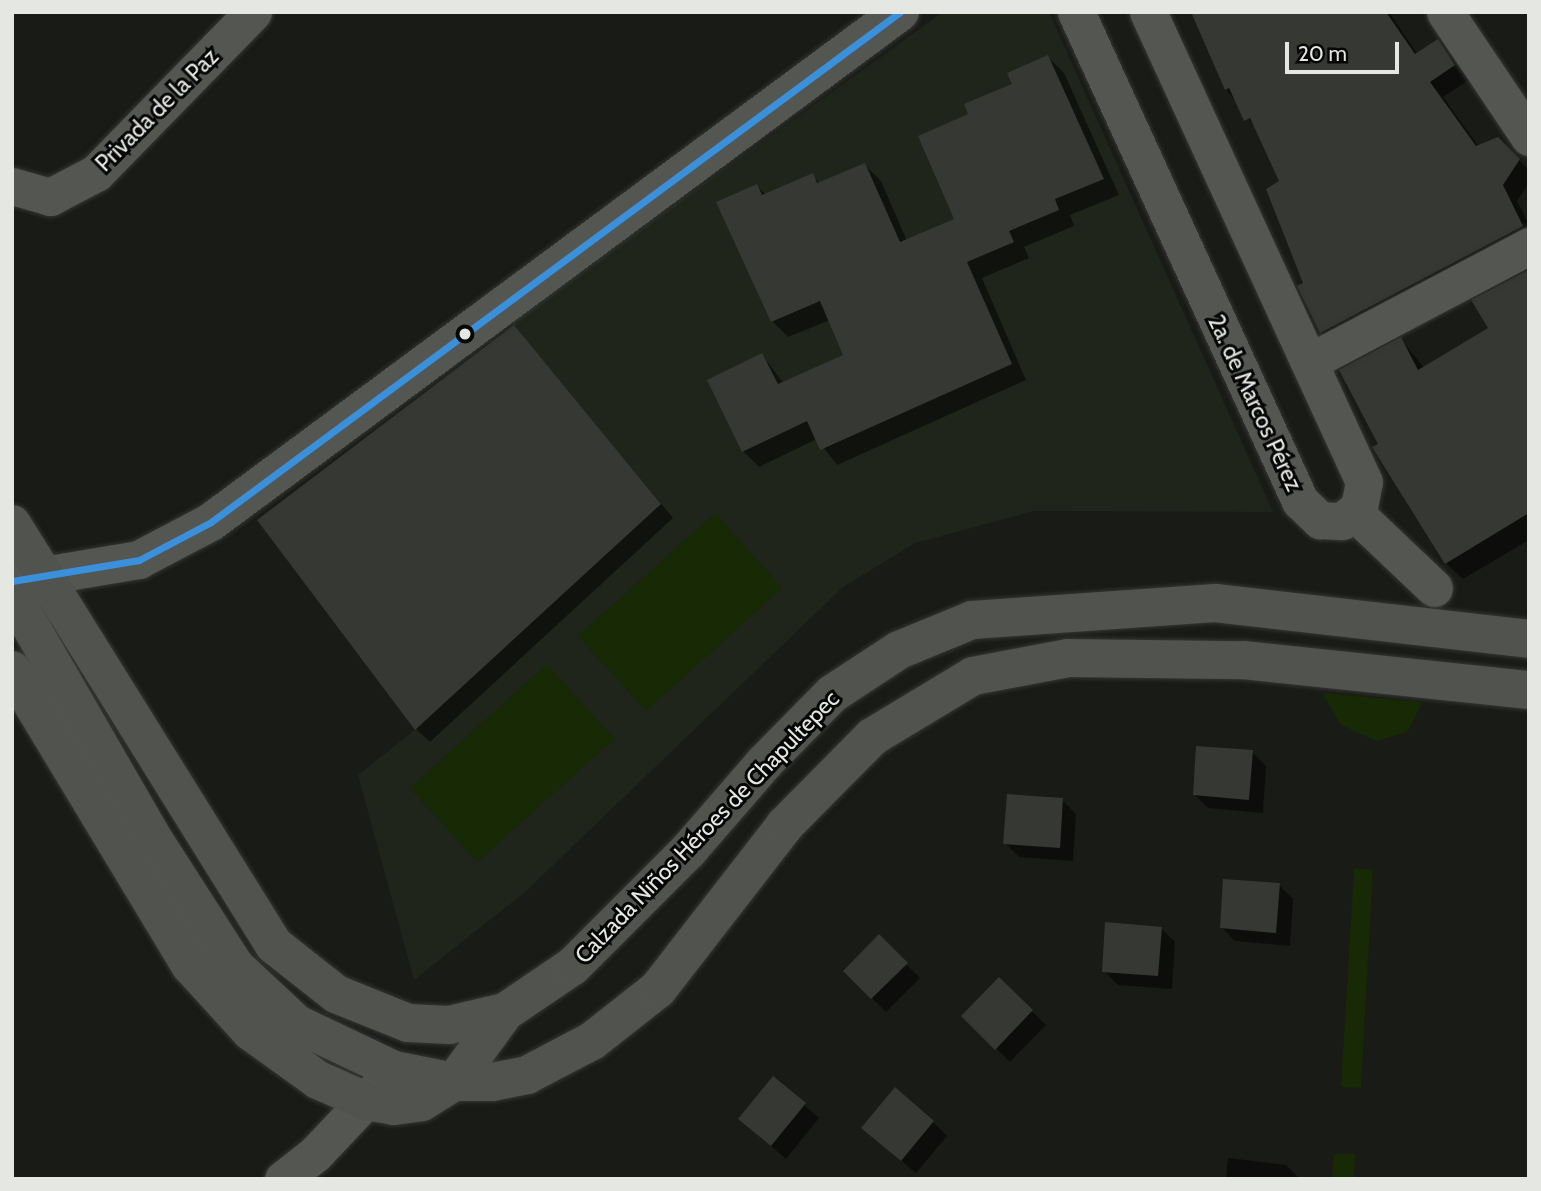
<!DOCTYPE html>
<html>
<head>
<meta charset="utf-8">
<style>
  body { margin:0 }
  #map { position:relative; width:1541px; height:1191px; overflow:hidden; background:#191b17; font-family:Cabin,sans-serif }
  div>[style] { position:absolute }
  .built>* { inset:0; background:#1f251a }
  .green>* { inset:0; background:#172905 }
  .shadow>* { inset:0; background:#0007 }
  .building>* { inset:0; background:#363834 }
  .roads { filter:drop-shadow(0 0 2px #353634) drop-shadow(0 0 2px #353634) }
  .minor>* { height:37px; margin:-18.5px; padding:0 18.5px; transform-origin:18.5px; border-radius:18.5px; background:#545652 }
  .tertiary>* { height:38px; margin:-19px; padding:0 19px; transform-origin:19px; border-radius:19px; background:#545652 }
  .primary>* { height:38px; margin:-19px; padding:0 19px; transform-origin:19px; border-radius:19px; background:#51544e }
  .bus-1>* { height:7px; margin:-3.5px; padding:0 3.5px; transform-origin:3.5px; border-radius:3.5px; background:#3a90db }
  .dots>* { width:19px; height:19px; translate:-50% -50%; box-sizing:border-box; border:4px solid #050605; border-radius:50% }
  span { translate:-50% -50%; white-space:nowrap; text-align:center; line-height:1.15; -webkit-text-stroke:6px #050605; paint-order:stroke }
  .street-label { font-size:23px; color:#e5e7e3 }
  .frame { position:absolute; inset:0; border:14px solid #e5e7e3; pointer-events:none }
  .scale { position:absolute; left:1285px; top:42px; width:114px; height:32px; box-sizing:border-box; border:4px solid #e5e7e3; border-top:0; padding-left:9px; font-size:21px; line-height:24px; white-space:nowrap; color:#e5e7e3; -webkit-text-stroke:5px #050605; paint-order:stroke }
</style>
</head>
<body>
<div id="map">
  <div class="built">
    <div style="clip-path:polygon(943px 12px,1049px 12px,1273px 512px,1034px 511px,915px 543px,843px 587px,524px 893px,414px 980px,358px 775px,415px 730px,661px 504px,511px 322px)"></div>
  </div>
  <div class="green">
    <div style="clip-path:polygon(715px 513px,782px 588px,646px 711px,578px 636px)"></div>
    <div style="clip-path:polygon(547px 664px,614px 739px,477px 862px,410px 788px)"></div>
    <div style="clip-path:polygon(1322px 693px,1423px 702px,1407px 732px,1376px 741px,1341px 725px)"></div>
    <div style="clip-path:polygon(1354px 868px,1373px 870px,1361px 1088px,1341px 1087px)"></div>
    <div style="clip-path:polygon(1334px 1154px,1355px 1154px,1354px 1179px,1332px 1179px)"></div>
  </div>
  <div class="shadow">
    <div style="clip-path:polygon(1193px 12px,1389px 12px,1418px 55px,1438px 41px,1469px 80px,1443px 97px,1479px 147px,1498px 139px,1529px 170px,1529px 183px,1517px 201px,1529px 225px,1529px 246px,1336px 346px,1321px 332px,1281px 182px,1260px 134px,1226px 89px)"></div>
    <div style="clip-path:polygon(1048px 57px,1064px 73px,1119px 195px,1070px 215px,1074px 226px,1024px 247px,1029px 258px,982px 278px,1026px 380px,837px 465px,817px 439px,759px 467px,743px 451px,762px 355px,784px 384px,845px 356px,830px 320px,788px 337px,772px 321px,718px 202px,757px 186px,766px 195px,812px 176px,820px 183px,865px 165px,881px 181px,907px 241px,957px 220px,971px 115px)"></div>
    <div style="clip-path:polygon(1529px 271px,1529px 540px,1463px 579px,1446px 563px,1380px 444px,1401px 339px,1424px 368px,1490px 329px)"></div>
    <div style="clip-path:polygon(514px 327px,673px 518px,430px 742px,416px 729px)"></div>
    <div style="clip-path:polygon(1252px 752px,1266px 766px,1263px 813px,1208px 808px,1195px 795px)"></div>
    <div style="clip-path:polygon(1062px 800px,1076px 814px,1073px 861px,1019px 857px,1005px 843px)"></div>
    <div style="clip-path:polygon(1279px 885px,1293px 899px,1290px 946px,1235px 941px,1222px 928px)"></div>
    <div style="clip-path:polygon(1161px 928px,1175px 942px,1172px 989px,1118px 985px,1104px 971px)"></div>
    <div style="clip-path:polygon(879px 937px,920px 978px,886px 1012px,845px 971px)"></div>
    <div style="clip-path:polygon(999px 979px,1046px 1025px,1010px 1062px,963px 1016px)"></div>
    <div style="clip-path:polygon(773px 1078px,819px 1118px,786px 1159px,740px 1119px)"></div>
    <div style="clip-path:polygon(933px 1122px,947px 1136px,916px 1173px,863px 1128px)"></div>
    <div style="clip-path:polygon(1228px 1158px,1286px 1165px,1300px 1179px,1226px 1179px)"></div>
  </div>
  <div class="building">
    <div style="clip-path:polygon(1191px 12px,1386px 12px,1415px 54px,1438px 39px,1455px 65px,1430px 82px,1476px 146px,1498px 137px,1520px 159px,1503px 185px,1523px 226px,1320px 333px,1297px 286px,1303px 283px,1266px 189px,1279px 181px,1250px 118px,1244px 121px,1229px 88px,1225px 90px)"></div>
    <div style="clip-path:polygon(1048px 55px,1104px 179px,1055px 199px,1059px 210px,1009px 231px,1014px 242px,967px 262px,1012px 364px,820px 450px,807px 421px,742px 452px,707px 380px,762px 353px,778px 384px,843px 355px,820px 301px,771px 322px,716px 202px,757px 184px,762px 195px,813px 173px,817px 183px,865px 163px,900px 242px,954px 219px,918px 136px,968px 114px,964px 104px,1012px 84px,1007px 73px)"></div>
    <div style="clip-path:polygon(1529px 270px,1529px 513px,1445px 564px,1372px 447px,1378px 444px,1339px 370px,1401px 337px,1418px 370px,1488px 328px,1471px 300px)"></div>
    <div style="clip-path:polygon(514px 325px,661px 504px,415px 730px,257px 520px)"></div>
    <div style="clip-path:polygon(1196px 746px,1253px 750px,1249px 800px,1193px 795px)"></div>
    <div style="clip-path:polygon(1007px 794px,1063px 798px,1060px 848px,1003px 844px)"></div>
    <div style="clip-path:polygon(1223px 879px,1280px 883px,1276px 933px,1220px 928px)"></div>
    <div style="clip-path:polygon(1105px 922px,1162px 927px,1158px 976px,1102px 972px)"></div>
    <div style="clip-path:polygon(879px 934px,908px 963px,871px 999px,843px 971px)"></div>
    <div style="clip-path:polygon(999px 977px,1033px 1010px,995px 1050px,961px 1016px)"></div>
    <div style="clip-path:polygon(773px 1076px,806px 1103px,771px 1146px,738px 1119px)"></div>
    <div style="clip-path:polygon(895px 1087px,934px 1121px,901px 1161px,861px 1128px)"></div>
  </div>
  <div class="roads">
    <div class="minor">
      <div style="left:1076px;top:12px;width:538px;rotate:65.39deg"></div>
      <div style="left:1300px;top:501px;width:28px;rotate:44deg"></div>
      <div style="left:1320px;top:520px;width:22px;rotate:3deg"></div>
      <div style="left:1342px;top:521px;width:22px;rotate:-39deg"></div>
      <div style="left:1359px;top:507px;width:25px;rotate:-79deg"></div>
      <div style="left:1364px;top:482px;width:517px;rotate:-114.68deg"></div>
      <div style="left:1445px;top:12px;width:151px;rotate:56.1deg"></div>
      <div style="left:12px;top:186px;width:40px;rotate:16deg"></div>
      <div style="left:50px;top:197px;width:52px;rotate:-27.6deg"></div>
      <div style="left:96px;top:173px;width:225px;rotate:-45.7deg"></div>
      <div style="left:1309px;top:362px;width:249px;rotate:-27.8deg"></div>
      <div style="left:1355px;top:513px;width:109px;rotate:43.5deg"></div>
      <div style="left:283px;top:1179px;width:41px;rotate:-38deg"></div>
      <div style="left:315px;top:1154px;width:103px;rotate:-46.6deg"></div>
    </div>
    <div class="tertiary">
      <div style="left:14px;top:581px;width:127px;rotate:-9.5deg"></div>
      <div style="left:139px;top:560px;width:81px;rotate:-27.8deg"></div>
      <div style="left:211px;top:522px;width:857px;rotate:-36.51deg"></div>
    </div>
    <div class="primary">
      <div style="left:12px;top:524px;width:496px;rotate:58.1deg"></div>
      <div style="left:274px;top:945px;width:79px;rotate:38.3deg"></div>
      <div style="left:336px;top:994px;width:78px;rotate:21.9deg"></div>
      <div style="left:408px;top:1023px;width:41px;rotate:2.8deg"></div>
      <div style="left:449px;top:1025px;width:57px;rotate:-13.1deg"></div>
      <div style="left:505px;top:1012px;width:82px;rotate:-34.1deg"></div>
      <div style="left:573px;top:966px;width:163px;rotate:-45deg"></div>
      <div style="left:688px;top:851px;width:118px;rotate:-49.1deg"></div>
      <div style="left:765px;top:762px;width:95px;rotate:-45.4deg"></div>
      <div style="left:832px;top:694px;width:80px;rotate:-33.3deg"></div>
      <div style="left:899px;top:650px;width:79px;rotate:-22.3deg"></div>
      <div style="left:972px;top:620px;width:244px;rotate:-4deg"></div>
      <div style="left:1215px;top:603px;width:316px;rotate:6.5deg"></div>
      <div style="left:12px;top:594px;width:288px;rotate:60deg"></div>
      <div style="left:156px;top:843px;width:146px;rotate:57.3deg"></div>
      <div style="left:235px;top:966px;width:85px;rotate:43.1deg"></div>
      <div style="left:297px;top:1024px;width:107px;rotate:25.4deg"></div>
      <div style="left:394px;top:1070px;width:61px;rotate:11.3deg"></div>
      <div style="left:454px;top:1082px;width:38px"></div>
      <div style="left:492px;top:1082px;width:36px;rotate:-11deg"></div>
      <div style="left:527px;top:1075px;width:73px;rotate:-27.6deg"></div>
      <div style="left:592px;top:1041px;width:84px;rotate:-38.2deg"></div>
      <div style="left:658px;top:989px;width:207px;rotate:-52.2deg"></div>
      <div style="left:785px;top:825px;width:124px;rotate:-45.3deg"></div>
      <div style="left:872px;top:737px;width:118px;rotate:-31.1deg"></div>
      <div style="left:973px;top:676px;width:97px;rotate:-10.7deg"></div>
      <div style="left:1068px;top:658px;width:175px;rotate:0.7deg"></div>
      <div style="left:1243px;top:660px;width:288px;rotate:6deg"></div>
      <div style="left:12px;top:670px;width:345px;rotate:58.9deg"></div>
      <div style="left:190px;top:965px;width:89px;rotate:47.7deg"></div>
      <div style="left:250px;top:1031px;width:84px;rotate:35.8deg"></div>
      <div style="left:318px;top:1080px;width:52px;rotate:23.6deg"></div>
      <div style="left:366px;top:1101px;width:28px;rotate:10deg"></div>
      <div style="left:394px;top:1106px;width:28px;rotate:-8deg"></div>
      <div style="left:422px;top:1102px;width:38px;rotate:-32deg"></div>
      <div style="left:454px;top:1082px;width:87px;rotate:-53.9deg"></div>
    </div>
  </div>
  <div class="bus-1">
    <div style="left:12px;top:581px;width:129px;rotate:-9.4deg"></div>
    <div style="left:139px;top:560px;width:81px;rotate:-27.8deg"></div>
    <div style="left:211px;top:522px;width:857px;rotate:-36.51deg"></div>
  </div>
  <div class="dots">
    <div style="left:465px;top:334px;background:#e5e7e3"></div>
  </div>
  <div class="street-label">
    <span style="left:157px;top:110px;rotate:-45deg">Privada de la Paz</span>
    <span style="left:1255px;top:403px;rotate:65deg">2a. de Marcos Pérez</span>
    <span style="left:707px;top:827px;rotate:-46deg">Calzada Niños Héroes de Chapultepec</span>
  </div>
  <div class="frame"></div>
  <div class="scale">20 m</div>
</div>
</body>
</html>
